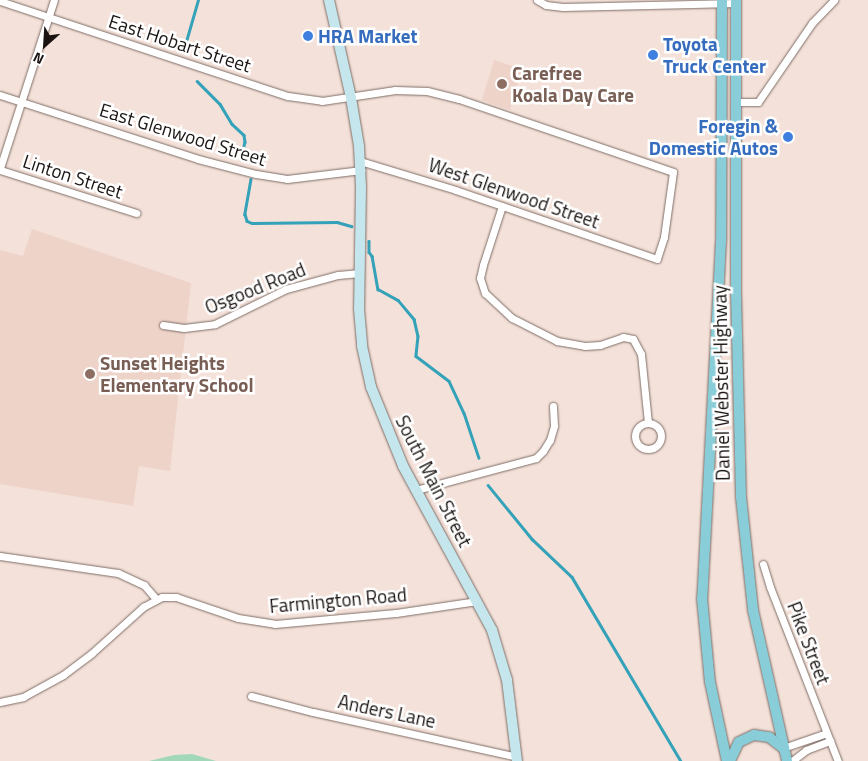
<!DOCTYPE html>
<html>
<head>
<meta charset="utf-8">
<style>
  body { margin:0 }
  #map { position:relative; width:868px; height:761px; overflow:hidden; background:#f4e1d9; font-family:"Titillium Web",sans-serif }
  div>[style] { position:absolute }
  .built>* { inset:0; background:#eed3c9 }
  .green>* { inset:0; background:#a2d8b9 }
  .stream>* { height:2.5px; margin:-1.25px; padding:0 1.25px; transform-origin:1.25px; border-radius:1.25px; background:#34a2b9 }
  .roads { filter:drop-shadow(0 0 1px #7e6d66) drop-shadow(0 0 1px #7e6d66) }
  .street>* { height:7px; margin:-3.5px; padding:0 3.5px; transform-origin:3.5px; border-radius:3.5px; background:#fff }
  .street>.ring { margin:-3.5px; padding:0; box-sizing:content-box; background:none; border:7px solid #fff; border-radius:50% }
  .secondary>* { height:10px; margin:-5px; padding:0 5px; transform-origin:5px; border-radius:5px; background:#c4e6ec }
  .primary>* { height:10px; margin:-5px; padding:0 5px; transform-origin:5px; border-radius:5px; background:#89cdd9 }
  .dots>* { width:14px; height:14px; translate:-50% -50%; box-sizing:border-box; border:2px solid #fff; border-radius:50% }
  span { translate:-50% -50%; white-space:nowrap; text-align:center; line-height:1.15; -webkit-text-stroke:5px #fff; paint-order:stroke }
  .shop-label { font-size:19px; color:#366cbe; font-weight:700 }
  .left { translate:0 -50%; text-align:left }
  .right { translate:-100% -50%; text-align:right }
  .street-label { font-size:19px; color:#1a1311 }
  .education-label { font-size:19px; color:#785e54; font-weight:700 }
  .north { position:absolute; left:20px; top:20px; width:50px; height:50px; -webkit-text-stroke:4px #fff; paint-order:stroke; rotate:206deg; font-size:14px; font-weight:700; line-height:20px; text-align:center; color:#1a1311 }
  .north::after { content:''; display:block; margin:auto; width:18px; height:22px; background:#1a1311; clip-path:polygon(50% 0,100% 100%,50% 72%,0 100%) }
</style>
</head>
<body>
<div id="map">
  <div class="built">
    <div style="clip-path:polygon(494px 60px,522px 69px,510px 110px,482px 100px)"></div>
    <div style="clip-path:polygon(32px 229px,191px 283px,170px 471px,139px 466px,133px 506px,0 484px,0 250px,23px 256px)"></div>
  </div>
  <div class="green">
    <div style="clip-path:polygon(192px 754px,216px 761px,149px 761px,174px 755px)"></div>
  </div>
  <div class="stream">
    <div style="left:185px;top:45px;width:47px;rotate:-73.9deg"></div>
    <div style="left:197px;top:81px;width:33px;rotate:45deg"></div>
    <div style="left:220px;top:104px;width:23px;rotate:59deg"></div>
    <div style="left:232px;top:124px;width:16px;rotate:43deg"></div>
    <div style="left:244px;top:135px;width:7px;rotate:82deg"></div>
    <div style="left:245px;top:142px;width:16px;rotate:104deg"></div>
    <div style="left:251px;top:179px;width:36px;rotate:100deg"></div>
    <div style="left:245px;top:214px;width:7px;rotate:74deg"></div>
    <div style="left:247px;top:221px;width:5px;rotate:22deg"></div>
    <div style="left:252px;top:223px;width:85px;rotate:-0.7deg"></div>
    <div style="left:337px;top:222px;width:15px;rotate:16deg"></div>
    <div style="left:369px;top:241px;width:11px;rotate:90deg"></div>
    <div style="left:369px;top:252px;width:5px;rotate:53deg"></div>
    <div style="left:372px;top:256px;width:34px;rotate:80deg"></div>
    <div style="left:378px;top:289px;width:23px;rotate:29deg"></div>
    <div style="left:398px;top:300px;width:25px;rotate:50deg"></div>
    <div style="left:414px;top:319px;width:17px;rotate:77deg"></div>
    <div style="left:418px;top:336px;width:20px;rotate:96deg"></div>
    <div style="left:416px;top:356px;width:41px;rotate:37.1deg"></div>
    <div style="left:449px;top:381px;width:35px;rotate:65deg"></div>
    <div style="left:464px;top:413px;width:47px;rotate:71.6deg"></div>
    <div style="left:488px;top:485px;width:70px;rotate:50.8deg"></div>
    <div style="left:532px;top:539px;width:55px;rotate:43.5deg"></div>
    <div style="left:572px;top:577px;width:214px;rotate:59.4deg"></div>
  </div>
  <div class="roads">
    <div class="street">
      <div style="left:537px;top:0;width:10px;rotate:29deg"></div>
      <div style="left:546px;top:5px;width:17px;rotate:7deg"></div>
      <div style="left:563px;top:7px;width:173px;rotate:-1.3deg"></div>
      <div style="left:0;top:1px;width:303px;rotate:18.3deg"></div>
      <div style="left:288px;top:96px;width:34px;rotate:8deg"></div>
      <div style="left:322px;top:101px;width:74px;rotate:-8.6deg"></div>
      <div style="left:395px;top:90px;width:32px;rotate:2deg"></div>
      <div style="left:427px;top:91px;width:33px;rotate:14deg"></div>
      <div style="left:459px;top:99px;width:226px;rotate:18.8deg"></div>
      <div style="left:673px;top:172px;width:66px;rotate:97.9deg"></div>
      <div style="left:664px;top:237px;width:23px;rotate:108deg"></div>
      <div style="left:657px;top:259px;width:213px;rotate:-161.1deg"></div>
      <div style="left:456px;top:190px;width:100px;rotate:-163.2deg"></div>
      <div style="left:0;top:95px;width:208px;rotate:17.9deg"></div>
      <div style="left:198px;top:159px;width:60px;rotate:14.5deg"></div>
      <div style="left:256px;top:174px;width:31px;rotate:9deg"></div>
      <div style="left:287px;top:179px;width:75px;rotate:-6.9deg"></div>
      <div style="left:737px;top:102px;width:21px"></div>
      <div style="left:758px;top:102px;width:96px;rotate:-55.6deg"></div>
      <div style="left:812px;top:23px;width:32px;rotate:-46deg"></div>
      <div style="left:0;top:168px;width:176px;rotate:-72.2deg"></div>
      <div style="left:0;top:170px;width:143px;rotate:17.5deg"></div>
      <div style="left:502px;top:206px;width:62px;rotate:107.9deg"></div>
      <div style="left:483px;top:265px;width:13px;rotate:103deg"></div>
      <div style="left:480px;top:278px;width:16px;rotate:72deg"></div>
      <div style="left:485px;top:293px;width:37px;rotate:43deg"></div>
      <div style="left:512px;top:318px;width:51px;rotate:27.1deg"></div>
      <div style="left:557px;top:341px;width:28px;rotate:10deg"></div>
      <div style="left:585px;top:346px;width:15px;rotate:-4deg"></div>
      <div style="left:600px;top:345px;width:24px;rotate:-19deg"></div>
      <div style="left:623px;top:337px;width:10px;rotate:11deg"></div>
      <div style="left:633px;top:339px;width:17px;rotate:62deg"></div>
      <div style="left:641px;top:354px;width:69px;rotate:84.2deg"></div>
      <div style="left:163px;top:325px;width:21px;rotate:8deg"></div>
      <div style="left:184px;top:328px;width:31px;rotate:-7deg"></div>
      <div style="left:215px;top:324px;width:79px;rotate:-26.2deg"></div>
      <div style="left:286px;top:289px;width:54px;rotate:-15.1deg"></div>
      <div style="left:338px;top:275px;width:22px;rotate:-5deg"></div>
      <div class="ring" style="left:635px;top:423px;width:19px;height:19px"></div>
      <div style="left:416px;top:490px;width:124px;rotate:-14.9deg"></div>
      <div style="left:536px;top:458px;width:10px;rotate:-45deg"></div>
      <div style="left:543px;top:451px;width:13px;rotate:-58deg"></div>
      <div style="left:550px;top:440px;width:15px;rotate:-74deg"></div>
      <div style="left:554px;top:426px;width:20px;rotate:-93deg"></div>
      <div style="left:0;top:556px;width:119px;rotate:8.2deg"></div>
      <div style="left:118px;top:573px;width:29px;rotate:25deg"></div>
      <div style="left:144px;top:585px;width:18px;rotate:49deg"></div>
      <div style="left:763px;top:564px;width:24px;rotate:73deg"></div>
      <div style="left:770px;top:587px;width:187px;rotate:68.7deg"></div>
      <div style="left:251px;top:696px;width:64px;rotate:14.5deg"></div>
      <div style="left:313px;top:712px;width:209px;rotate:12.4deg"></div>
      <div style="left:0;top:702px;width:24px;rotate:-12deg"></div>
      <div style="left:23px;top:697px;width:46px;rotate:-28.8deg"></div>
      <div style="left:63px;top:675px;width:36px;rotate:-37deg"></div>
      <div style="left:92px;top:653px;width:69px;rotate:-42deg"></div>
      <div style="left:143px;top:607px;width:21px;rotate:-28deg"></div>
      <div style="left:162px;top:597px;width:14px"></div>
      <div style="left:176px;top:597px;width:65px;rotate:18.7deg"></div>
      <div style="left:238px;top:618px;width:37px;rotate:9deg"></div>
      <div style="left:275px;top:624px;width:121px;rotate:-5.2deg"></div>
      <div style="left:396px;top:613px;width:82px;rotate:-8.4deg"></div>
      <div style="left:783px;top:748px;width:46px;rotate:-18.8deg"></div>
      <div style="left:792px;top:761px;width:18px;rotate:-38deg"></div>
      <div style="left:806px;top:750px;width:26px;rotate:-21deg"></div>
    </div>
    <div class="secondary">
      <div style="left:329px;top:0;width:100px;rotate:77.3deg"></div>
      <div style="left:351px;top:98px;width:49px;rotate:80.5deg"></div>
      <div style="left:359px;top:146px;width:41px;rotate:87.2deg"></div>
      <div style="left:361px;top:187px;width:122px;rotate:90.9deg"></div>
      <div style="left:359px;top:309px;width:37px;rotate:85deg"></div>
      <div style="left:362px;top:346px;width:42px;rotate:77.6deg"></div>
      <div style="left:371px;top:387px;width:85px;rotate:67.9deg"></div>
      <div style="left:403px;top:466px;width:187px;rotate:61.5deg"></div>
      <div style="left:492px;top:630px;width:52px;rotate:73.3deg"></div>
      <div style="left:507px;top:680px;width:82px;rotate:83deg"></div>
    </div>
    <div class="primary">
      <div style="left:722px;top:0;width:241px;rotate:90.2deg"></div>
      <div style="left:721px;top:241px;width:358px;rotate:93deg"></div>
      <div style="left:702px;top:598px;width:84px;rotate:84.6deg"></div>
      <div style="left:710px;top:682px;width:81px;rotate:77.9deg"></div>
      <div style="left:736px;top:0;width:293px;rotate:90deg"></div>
      <div style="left:736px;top:293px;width:204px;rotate:88.6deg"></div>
      <div style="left:741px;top:497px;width:114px;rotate:83.9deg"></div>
      <div style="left:753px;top:610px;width:155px;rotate:77.3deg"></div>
      <div style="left:730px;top:761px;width:21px;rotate:-65deg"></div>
      <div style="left:739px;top:742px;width:17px;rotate:-25deg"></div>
      <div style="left:754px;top:735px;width:15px;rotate:8deg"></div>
      <div style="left:769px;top:737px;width:18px;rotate:38deg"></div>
    </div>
  </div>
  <div class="dots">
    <div style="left:308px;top:36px;background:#3f7fe0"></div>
    <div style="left:653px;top:55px;background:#3f7fe0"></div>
    <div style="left:502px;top:84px;background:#8d6e63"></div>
    <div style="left:788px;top:137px;background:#3f7fe0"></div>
    <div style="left:90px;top:374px;background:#8d6e63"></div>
  </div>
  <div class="shop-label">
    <span class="left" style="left:318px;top:36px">HRA Market</span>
    <span class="left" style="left:663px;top:55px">Toyota<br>Truck Center</span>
    <span class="right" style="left:778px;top:137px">Foregin &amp;<br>Domestic Autos</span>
  </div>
  <div class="street-label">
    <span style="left:180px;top:43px;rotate:18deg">East Hobart Street</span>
    <span style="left:183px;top:134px;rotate:17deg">East Glenwood Street</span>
    <span style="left:73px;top:176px;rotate:18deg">Linton Street</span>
    <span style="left:514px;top:193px;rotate:19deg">West Glenwood Street</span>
    <span style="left:255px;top:288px;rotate:-22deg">Osgood Road</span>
    <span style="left:721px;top:383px;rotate:-91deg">Daniel Webster Highway</span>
    <span style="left:434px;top:481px;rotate:63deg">South Main Street</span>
    <span style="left:338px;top:600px;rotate:-5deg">Farmington Road</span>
    <span style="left:809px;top:643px;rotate:69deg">Pike Street</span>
    <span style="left:387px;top:711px;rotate:12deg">Anders Lane</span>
  </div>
  <div class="education-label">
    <span class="left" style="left:512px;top:84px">Carefree<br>Koala Day Care</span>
    <span class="left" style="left:100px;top:374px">Sunset Heights<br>Elementary School</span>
  </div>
  <div class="north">N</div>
</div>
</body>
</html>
